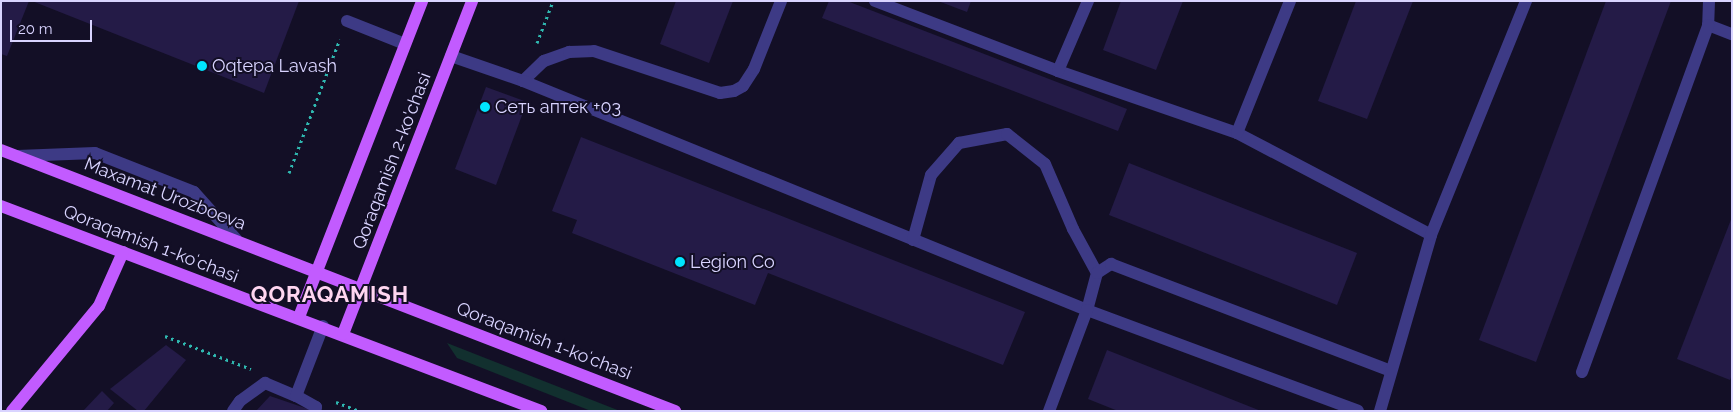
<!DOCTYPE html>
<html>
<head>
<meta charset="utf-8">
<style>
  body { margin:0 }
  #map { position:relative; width:1733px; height:412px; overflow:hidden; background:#130f26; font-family:Raleway,sans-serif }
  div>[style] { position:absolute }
  .green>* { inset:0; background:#12302f }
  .building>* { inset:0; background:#241b47 }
  .path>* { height:3px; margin-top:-1.5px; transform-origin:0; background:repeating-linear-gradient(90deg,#2fb8b0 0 2.5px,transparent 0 6.5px) }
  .minor>* { height:12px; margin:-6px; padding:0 6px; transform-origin:6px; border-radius:6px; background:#3d3a85 }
  .major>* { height:12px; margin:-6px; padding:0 6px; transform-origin:6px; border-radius:6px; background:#c25bff }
  .dots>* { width:14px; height:14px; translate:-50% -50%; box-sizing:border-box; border:2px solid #130f26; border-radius:50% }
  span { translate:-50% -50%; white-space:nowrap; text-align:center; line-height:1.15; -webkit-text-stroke:4px #130f26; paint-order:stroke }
  .poi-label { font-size:18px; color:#d9d4ff }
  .left { translate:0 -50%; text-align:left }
  .street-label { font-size:18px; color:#d9d4ff }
  .district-label { font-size:22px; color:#ffd6f0; font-weight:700; letter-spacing:1px }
  .frame { position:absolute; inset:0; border:2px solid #d9d4ff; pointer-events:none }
  .scale { position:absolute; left:10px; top:20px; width:82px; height:22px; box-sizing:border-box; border:2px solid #d9d4ff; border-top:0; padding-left:6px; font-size:15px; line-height:18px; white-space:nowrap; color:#d9d4ff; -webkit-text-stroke:4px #130f26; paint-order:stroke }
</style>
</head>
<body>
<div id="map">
  <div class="green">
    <div style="clip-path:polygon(447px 343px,620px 411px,591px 411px,457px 358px)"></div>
  </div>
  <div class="building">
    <div style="clip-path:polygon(1px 1px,29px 1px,7px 56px,1px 54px)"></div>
    <div style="clip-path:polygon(32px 1px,299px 1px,264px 93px)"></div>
    <div style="clip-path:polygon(676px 1px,733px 1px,709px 63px,660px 44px)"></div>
    <div style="clip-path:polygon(829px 1px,847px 1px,1127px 109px,1118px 131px,822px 18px)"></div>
    <div style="clip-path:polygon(938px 1px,971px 1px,967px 12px)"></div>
    <div style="clip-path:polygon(1121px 1px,1183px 1px,1156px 70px,1103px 50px)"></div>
    <div style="clip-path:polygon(1356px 1px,1413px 1px,1367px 119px,1318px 101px)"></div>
    <div style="clip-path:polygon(1606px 1px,1671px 1px,1536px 362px,1479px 340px)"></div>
    <div style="clip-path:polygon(486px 87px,527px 102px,496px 185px,455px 169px)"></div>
    <div style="clip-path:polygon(581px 137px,1025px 312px,1003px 365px,768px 273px,755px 305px,572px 233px,577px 220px,552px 211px)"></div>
    <div style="clip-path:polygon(1129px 163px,1357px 253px,1337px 305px,1109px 215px)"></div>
    <div style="clip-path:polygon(1732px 217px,1732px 375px,1730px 380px,1677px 359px)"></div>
    <div style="clip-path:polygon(166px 345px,186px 360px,144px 411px,138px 411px,110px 389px)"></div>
    <div style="clip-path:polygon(1107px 350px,1261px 411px,1118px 411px,1088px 399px)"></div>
    <div style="clip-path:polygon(102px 391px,114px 403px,107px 411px,83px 411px)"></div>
    <div style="clip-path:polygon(270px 396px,311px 410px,311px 411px,256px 411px)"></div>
  </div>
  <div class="path">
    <div style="left:537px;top:43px;width:45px;rotate:-69.1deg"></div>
    <div style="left:289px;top:173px;width:143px;rotate:-69.2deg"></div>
    <div style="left:165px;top:336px;width:92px;rotate:21deg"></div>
    <div style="left:336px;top:402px;width:25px;rotate:21deg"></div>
  </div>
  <div class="minor">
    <div style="left:875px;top:1px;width:196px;rotate:20.9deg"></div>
    <div style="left:1058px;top:71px;width:189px;rotate:19.1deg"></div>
    <div style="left:1237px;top:133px;width:219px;rotate:27.7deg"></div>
    <div style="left:1709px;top:1px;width:24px;rotate:92deg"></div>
    <div style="left:1708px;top:25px;width:26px;rotate:21deg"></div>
    <div style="left:347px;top:21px;width:62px;rotate:21.6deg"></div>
    <div style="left:451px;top:56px;width:76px;rotate:19.1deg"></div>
    <div style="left:523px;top:81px;width:29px;rotate:-44deg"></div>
    <div style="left:544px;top:61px;width:27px;rotate:-20deg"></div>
    <div style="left:569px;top:52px;width:25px;rotate:-2deg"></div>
    <div style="left:594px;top:51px;width:133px;rotate:18.4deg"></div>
    <div style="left:720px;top:93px;width:14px;rotate:-8deg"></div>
    <div style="left:734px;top:91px;width:10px;rotate:-29deg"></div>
    <div style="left:743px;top:86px;width:20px;rotate:-57deg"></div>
    <div style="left:754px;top:69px;width:73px;rotate:-68.3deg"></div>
    <div style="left:1058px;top:71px;width:76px;rotate:-66.8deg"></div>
    <div style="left:523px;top:81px;width:609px;rotate:22.1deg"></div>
    <div style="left:1087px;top:310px;width:289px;rotate:20.4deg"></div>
    <div style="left:1237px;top:133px;width:142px;rotate:-68.1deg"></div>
    <div style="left:17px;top:156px;width:78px;rotate:-2.2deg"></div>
    <div style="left:95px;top:153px;width:106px;rotate:21.5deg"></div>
    <div style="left:194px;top:192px;width:63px;rotate:48.2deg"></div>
    <div style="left:913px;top:240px;width:67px;rotate:-74.5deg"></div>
    <div style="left:931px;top:175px;width:43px;rotate:-48.8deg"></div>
    <div style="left:959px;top:143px;width:49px;rotate:-10.6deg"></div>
    <div style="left:1007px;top:134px;width:48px;rotate:38.3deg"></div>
    <div style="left:1045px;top:164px;width:71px;rotate:66.7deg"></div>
    <div style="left:1073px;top:229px;width:50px;rotate:61.4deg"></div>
    <div style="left:1097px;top:273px;width:38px;rotate:105deg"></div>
    <div style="left:1087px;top:310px;width:108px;rotate:110.6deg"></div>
    <div style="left:1097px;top:273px;width:17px;rotate:-33deg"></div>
    <div style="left:1111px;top:264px;width:298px;rotate:20.9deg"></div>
    <div style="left:1582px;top:372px;width:369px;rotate:-70deg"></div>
    <div style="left:233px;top:411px;width:12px;rotate:-55deg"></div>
    <div style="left:240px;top:401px;width:31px;rotate:-36deg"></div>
    <div style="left:265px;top:383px;width:34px;rotate:23deg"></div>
    <div style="left:315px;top:411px;width:4px;rotate:-76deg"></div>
    <div style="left:316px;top:407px;width:23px;rotate:-151deg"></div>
    <div style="left:296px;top:396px;width:75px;rotate:-68.9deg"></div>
    <div style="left:1380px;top:411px;width:183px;rotate:-73.8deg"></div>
    <div style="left:1431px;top:235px;width:253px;rotate:-67.9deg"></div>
  </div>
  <div class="major">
    <div style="left:1px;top:150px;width:723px;rotate:21.17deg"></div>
    <div style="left:1px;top:206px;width:578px;rotate:20.79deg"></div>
    <div style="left:299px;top:317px;width:339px;rotate:-68.7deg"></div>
    <div style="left:343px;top:334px;width:357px;rotate:-68.8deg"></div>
    <div style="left:12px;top:411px;width:136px;rotate:-50.4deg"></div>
    <div style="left:99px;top:306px;width:59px;rotate:-66deg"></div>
  </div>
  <div class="dots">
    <div style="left:202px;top:66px;background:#00e5ff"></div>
    <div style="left:485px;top:107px;background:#00e5ff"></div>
    <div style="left:680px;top:262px;background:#00e5ff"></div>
  </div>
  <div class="poi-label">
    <span class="left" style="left:212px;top:66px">Oqtepa Lavash</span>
    <span class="left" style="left:495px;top:107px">Сеть аптек +03</span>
    <span class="left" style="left:690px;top:262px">Legion Co</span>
  </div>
  <div class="street-label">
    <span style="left:392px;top:161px;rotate:-69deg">Qoraqamish 2-ko'chasi</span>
    <span style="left:165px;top:194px;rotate:21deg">Maxamat Urozboeva</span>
    <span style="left:151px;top:244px;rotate:21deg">Qoraqamish 1-koʻchasi</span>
    <span style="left:544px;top:341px;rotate:21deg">Qoraqamish 1-koʻchasi</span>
  </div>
  <div class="district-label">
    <span style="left:330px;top:295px">QORAQAMISH</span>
  </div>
  <div class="frame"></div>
  <div class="scale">20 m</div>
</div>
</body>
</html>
